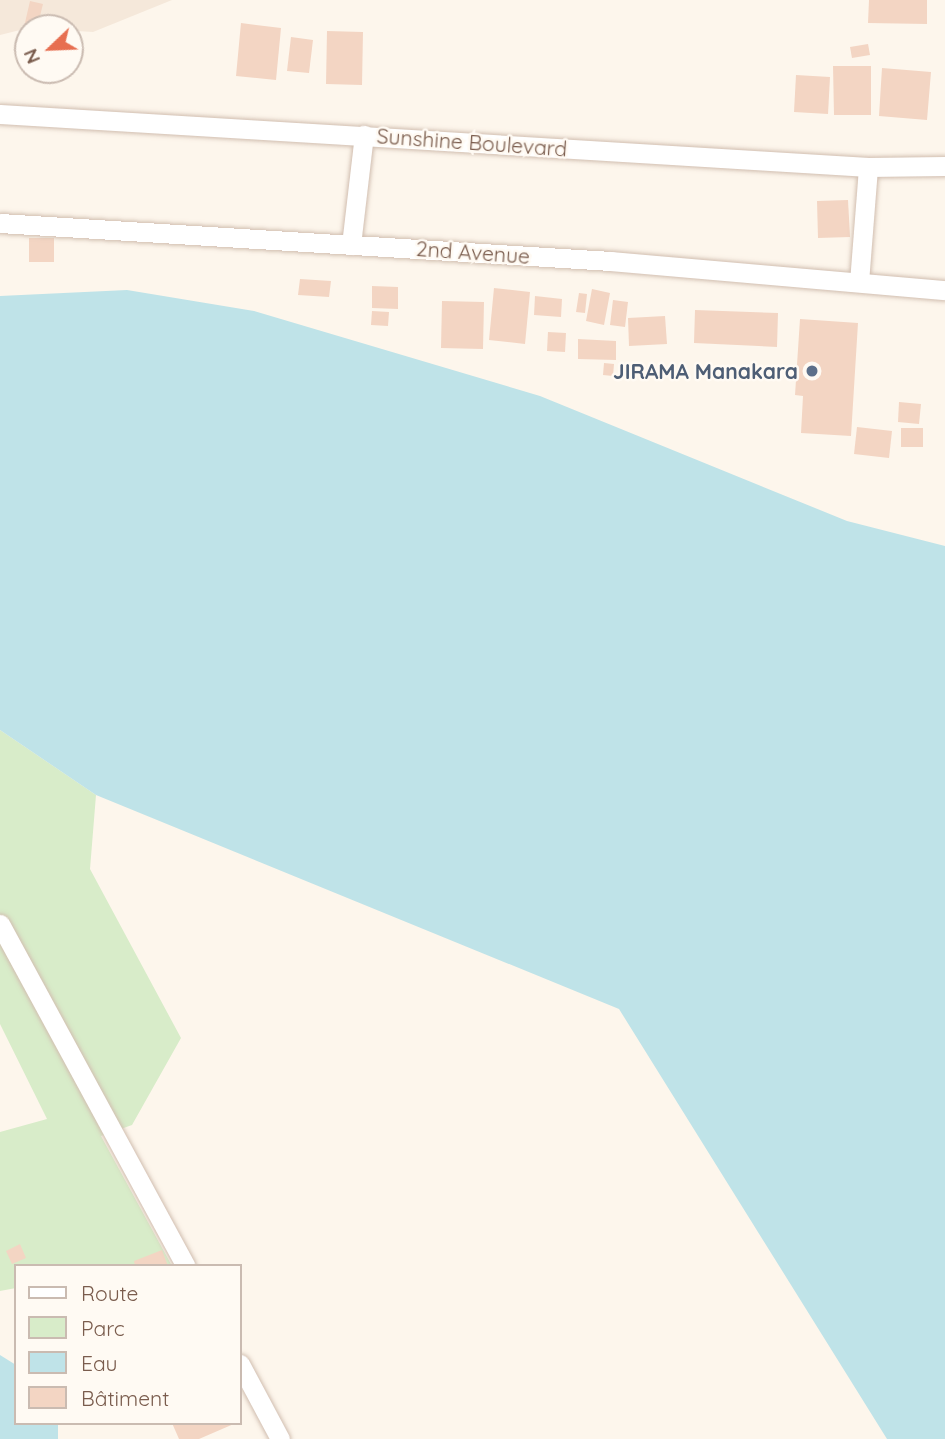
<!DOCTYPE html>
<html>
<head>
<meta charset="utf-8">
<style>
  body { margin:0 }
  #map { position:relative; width:945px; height:1439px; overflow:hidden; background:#fdf6ec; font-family:Quicksand,sans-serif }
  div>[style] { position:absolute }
  .residential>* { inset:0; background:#f5e8da }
  .green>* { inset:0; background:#d8ecc9 }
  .water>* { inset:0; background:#bfe3e8 }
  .building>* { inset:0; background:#f3d5c3 }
  .roads { filter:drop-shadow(0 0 2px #d1beb0) drop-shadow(0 0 2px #d1beb0) }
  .minor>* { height:19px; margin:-9.5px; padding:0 9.5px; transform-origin:9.5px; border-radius:9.5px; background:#fff }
  .dots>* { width:19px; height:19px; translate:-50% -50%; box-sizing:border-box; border:4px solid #fffaf3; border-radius:50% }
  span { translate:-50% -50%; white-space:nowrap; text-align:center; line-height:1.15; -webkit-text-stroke:5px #fffaf3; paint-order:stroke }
  .street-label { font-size:21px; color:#7a5c4d }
  .service-label { font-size:21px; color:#4e5e75; font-weight:700 }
  .right { translate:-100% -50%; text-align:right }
  .legend { position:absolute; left:14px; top:1264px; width:228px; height:161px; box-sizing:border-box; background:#fffaf3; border:2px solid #cabbb1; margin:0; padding:9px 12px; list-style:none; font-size:21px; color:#7a5c4d }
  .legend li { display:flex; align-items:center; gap:14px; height:35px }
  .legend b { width:35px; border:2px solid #cabbb1 }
  .north { position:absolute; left:14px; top:14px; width:70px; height:70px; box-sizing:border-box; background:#fffaf3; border:2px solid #cabbb1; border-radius:50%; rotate:247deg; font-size:19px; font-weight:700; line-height:28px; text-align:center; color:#7a5c4d }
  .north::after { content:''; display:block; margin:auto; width:24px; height:32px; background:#e76f51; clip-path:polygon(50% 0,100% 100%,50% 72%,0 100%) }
</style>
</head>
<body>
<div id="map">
  <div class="residential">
    <div style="clip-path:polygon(0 0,172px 0,93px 32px,28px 28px,0 35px)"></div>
  </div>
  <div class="green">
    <div style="clip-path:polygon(0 730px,96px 795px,90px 869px,181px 1038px,132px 1125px,101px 1136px,172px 1266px,16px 1266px,16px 1288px,0 1291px,0 1132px,47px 1119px,0 1024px)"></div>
  </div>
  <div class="water">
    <div style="clip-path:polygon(127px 290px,254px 311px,540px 396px,847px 521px,945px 546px,945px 1439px,887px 1439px,619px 1009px,96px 795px,0 730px,0 296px)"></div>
    <div style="clip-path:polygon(0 1355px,16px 1365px,16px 1423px,58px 1423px,58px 1439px,0 1439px)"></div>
  </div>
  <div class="building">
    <div style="clip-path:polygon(869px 0,927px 0,927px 24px,868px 23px)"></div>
    <div style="clip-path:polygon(30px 1px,43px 4px,37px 28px,24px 27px)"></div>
    <div style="clip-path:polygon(241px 23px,281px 28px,276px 80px,236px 76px)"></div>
    <div style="clip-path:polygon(327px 31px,363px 32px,362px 85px,326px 84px)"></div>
    <div style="clip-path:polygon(291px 37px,313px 40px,309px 73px,287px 71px)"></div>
    <div style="clip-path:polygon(868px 44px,870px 55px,852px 58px,850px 47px)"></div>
    <div style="clip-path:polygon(833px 66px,871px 66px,871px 115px,834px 115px)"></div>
    <div style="clip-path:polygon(882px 68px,931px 72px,927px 120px,879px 116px)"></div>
    <div style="clip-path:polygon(796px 75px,830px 77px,828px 114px,794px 112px)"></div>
    <div style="clip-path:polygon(848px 200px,850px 237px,818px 238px,817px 201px)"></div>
    <div style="clip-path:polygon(29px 238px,54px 238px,54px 262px,29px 262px)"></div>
    <div style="clip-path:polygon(300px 279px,331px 281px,329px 297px,298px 295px)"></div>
    <div style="clip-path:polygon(372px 286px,398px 287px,398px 309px,372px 308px)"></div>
    <div style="clip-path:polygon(494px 288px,530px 292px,525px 344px,489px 340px)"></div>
    <div style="clip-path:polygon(592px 289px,610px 293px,604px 325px,586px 321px)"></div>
    <div style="clip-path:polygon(579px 293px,587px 294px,585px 313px,576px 312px)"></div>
    <div style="clip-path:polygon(535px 296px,562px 299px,561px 317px,534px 315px)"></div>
    <div style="clip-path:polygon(613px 300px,628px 302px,625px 327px,610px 325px)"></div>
    <div style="clip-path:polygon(442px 301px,484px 302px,483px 349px,441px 348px)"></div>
    <div style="clip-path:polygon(695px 310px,778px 313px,777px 347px,694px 343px)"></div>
    <div style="clip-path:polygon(372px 311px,389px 312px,388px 326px,371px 325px)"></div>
    <div style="clip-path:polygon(665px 316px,667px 344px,629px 346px,628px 318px)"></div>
    <div style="clip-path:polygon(800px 319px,858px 323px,851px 436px,801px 433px,803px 396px,795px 395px)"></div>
    <div style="clip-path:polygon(548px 332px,566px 333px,565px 352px,547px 351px)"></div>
    <div style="clip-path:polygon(578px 339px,616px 341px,616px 360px,578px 359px)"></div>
    <div style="clip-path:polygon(604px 363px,614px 364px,613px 376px,603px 375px)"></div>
    <div style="clip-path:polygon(899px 402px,921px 404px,919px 424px,898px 422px)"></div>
    <div style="clip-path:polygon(857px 427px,892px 431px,889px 458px,854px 454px)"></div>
    <div style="clip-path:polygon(901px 428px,923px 428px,923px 447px,901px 447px)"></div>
    <div style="clip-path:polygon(20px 1244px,26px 1258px,12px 1264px,6px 1251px)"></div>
    <div style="clip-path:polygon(162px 1250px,168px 1266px,135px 1266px,134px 1261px)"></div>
    <div style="clip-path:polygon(172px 1423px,236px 1423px,199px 1439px,179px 1439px)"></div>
  </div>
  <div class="roads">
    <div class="minor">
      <div style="left:0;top:114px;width:870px;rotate:3.49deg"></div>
      <div style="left:868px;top:167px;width:77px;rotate:-0.7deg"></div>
      <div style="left:0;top:223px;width:612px;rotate:3.56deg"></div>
      <div style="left:611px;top:261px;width:335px;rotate:5deg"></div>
      <div style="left:351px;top:245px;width:111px;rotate:-83.3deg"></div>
      <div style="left:859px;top:282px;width:115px;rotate:-85.5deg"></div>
      <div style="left:0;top:924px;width:389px;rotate:61.5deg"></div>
      <div style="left:240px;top:1364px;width:85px;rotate:61.9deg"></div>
    </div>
  </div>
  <div class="dots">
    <div style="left:812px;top:371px;background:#5c6f8a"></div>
  </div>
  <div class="street-label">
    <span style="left:472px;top:142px;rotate:4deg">Sunshine Boulevard</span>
    <span style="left:473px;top:252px;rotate:4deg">2nd Avenue</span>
  </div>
  <div class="service-label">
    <span class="right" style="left:798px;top:371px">JIRAMA Manakara</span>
  </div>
  <ul class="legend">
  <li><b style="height:9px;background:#fff"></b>Route</li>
  <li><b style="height:19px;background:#d8ecc9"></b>Parc</li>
  <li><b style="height:19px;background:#bfe3e8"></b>Eau</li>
  <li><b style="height:19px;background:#f3d5c3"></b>Bâtiment</li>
  </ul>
  <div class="north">N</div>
</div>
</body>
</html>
